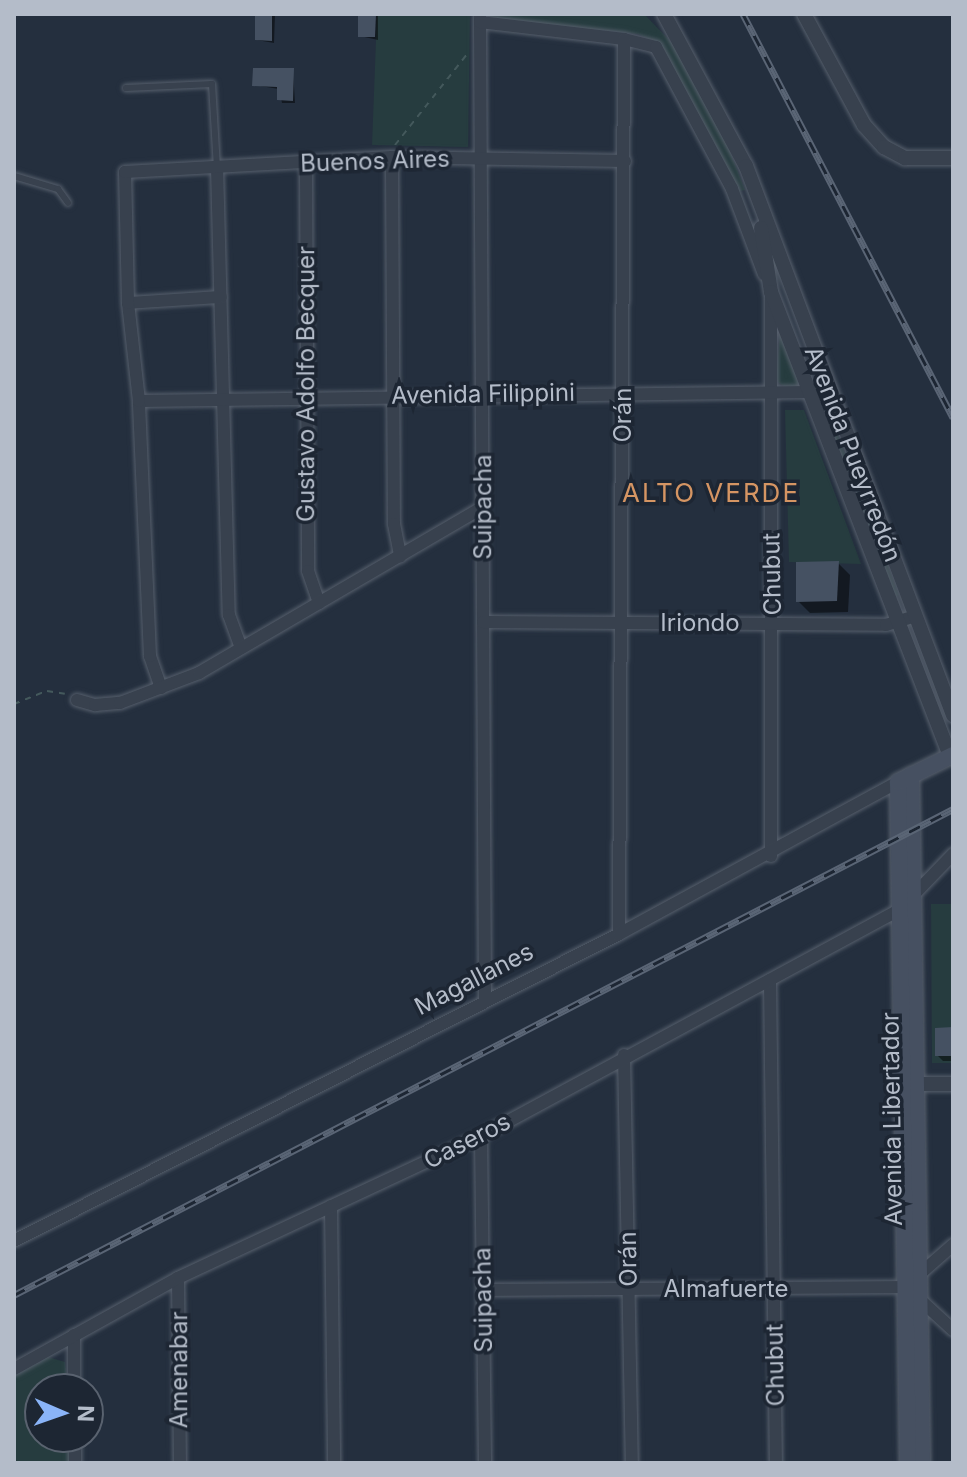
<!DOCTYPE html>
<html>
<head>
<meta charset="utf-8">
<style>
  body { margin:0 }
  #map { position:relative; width:967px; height:1477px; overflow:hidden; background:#242f3e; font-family:Inter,sans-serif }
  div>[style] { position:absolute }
  .green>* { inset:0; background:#263c3f }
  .shadow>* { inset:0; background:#0007 }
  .building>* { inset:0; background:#455162 }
  .path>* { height:2px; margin-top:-1px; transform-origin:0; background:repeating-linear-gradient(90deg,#44595c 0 6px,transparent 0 12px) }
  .roads { filter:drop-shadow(0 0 2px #565f6c) drop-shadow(0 0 2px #565f6c) }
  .service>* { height:6px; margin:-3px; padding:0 3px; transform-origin:3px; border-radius:3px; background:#38414e }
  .minor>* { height:12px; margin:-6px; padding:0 6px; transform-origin:6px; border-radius:6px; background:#38414e }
  .tertiary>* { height:14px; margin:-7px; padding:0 7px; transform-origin:7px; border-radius:7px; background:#38414e }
  .secondary>* { height:16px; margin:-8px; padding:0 8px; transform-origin:8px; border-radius:8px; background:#465061 }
  .rail>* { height:7px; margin-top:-3.5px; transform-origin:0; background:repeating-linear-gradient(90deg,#1d2633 0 12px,#5a6575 0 24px); box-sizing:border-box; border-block:2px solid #5a6575 }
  span { translate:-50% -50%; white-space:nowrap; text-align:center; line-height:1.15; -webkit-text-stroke:7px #1d2633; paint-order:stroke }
  .street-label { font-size:24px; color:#b4bcc9 }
  .neighbourhood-label { font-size:26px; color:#d59563; letter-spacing:2px }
  .frame { position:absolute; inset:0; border:16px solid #b4bcc9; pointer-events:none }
  .north { position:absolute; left:24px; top:1373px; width:80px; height:80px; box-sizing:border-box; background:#1d2633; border:2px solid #59626f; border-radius:50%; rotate:92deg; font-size:22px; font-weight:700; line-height:32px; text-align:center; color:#b4bcc9 }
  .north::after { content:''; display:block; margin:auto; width:28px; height:36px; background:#8ab4f8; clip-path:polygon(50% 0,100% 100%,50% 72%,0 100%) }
</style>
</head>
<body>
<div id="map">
  <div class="green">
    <div style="clip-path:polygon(377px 14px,470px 14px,468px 147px,372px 145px)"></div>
    <div style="clip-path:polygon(488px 14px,645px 15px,676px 47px,714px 110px,745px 190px,736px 192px,676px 72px,653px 41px,638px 34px,494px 19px)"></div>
    <div style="clip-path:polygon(780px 331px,802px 387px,785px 387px,776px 381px)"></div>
    <div style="clip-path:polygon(785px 410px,804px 410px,861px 564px,789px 562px)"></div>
    <div style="clip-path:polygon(829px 412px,899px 595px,893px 597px,824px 414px)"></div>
    <div style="clip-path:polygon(931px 904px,953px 904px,953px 1063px,932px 1063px)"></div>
    <div style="clip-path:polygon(48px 1357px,65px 1362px,69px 1389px,40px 1389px,40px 1437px,69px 1437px,69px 1463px,14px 1463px,14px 1375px)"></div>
  </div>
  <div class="shadow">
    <div style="clip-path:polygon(257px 14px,275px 14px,274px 43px,257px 40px)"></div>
    <div style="clip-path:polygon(364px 14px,378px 14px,378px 40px,360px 36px)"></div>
    <div style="clip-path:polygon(293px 70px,295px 103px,282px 103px,279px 89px,254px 85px)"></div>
    <div style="clip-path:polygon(838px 563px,850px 575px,848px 612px,810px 613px,798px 601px)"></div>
    <div style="clip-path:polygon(953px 1029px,953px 1061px,943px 1061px,937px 1055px)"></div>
  </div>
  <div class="building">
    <div style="clip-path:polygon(255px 14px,272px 14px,272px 41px,255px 40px)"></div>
    <div style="clip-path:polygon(376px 14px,375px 37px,358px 37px,358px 16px)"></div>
    <div style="clip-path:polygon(253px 68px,294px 68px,293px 101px,277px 100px,277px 87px,252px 86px)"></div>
    <div style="clip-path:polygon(839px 561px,837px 601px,796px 602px,796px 562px)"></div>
    <div style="clip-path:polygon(953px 1027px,953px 1056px,935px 1056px,935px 1028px)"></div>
  </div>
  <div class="path">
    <div style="left:395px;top:145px;width:117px;rotate:-51.6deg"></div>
    <div style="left:14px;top:704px;width:35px;rotate:-22deg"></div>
    <div style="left:47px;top:691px;width:18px;rotate:9deg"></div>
  </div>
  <div class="roads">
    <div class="service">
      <div style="left:126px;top:88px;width:86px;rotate:-2.7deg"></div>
      <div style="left:212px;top:84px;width:83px;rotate:86.6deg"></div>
      <div style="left:14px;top:176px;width:46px;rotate:16.5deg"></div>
      <div style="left:58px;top:189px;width:17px;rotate:54deg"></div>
    </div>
    <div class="minor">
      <div style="left:480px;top:17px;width:983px;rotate:89.71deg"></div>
      <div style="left:480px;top:22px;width:145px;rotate:6.7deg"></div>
      <div style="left:624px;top:39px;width:33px;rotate:14deg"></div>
      <div style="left:656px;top:47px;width:161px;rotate:61.8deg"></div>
      <div style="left:732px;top:189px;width:91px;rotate:69.4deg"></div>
      <div style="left:392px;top:157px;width:367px;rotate:89.7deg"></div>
      <div style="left:394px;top:524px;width:33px;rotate:79deg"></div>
      <div style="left:306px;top:163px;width:408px;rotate:89.7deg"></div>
      <div style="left:308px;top:571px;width:34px;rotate:71deg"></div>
      <div style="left:217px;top:167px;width:448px;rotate:88.5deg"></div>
      <div style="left:229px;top:615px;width:35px;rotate:70deg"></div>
      <div style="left:771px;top:295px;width:561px;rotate:90deg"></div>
      <div style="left:128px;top:303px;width:93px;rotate:-3.7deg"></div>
      <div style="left:139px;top:401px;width:670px;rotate:-0.77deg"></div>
      <div style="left:809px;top:392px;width:20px;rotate:-15deg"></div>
      <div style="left:483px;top:622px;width:403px;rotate:0.4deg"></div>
      <div style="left:886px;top:625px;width:30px;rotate:-17deg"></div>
      <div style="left:161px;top:688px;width:34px;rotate:-109deg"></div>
      <div style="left:150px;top:656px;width:255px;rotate:-92.5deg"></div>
      <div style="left:139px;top:401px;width:99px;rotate:-96.4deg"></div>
      <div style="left:128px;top:303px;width:131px;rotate:-91.3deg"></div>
      <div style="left:125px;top:172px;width:267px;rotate:-3.2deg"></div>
      <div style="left:392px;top:157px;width:233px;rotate:1deg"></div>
      <div style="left:77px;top:700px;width:19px;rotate:16deg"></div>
      <div style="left:95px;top:705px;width:25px;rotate:-5deg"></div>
      <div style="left:120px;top:703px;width:85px;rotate:-20.8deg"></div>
      <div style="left:199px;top:673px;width:329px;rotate:-30.3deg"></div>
      <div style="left:619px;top:934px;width:895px;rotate:-89.68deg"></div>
      <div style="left:770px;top:980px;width:483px;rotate:89.3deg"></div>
      <div style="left:624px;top:1055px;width:408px;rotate:88.9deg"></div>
      <div style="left:481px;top:1136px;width:327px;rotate:89.3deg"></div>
      <div style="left:331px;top:1206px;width:257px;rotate:89.3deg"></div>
      <div style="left:14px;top:1241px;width:678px;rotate:-26.9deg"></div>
      <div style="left:619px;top:934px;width:318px;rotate:-28.6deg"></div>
      <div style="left:178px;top:1278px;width:185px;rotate:89.4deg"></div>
      <div style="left:483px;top:1290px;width:422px;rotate:-0.4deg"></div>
      <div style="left:905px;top:1287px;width:64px;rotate:-41.2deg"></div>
      <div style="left:917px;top:1297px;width:49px;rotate:42.5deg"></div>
      <div style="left:74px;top:1335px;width:54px;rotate:90deg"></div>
      <div style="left:14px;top:1369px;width:188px;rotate:-29deg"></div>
      <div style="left:178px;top:1278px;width:335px;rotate:-25.1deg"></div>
      <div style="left:481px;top:1136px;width:475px;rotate:-28.4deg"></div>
      <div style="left:899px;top:910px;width:78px;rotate:-46deg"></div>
      <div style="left:75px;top:1437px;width:26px;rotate:90deg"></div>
    </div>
    <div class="tertiary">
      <div style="left:664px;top:14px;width:173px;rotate:61.7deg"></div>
      <div style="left:746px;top:166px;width:587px;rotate:69.34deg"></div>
      <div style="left:804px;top:14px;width:126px;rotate:61.6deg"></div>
      <div style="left:864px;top:125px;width:30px;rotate:48deg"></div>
      <div style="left:884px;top:147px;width:24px;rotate:28deg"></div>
      <div style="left:905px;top:158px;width:48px"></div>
      <div style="left:761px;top:228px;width:65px;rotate:81.1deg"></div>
      <div style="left:771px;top:292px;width:498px;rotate:68.9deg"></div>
      <div style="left:906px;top:1084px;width:47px"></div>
    </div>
    <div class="secondary">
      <div style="left:911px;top:775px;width:688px;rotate:89.08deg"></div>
      <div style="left:908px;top:1463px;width:681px;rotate:-90.84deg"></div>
      <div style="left:898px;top:782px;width:61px;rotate:-26.1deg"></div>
    </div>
  </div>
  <div class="rail">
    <div style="left:743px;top:14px;width:455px;rotate:62.5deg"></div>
    <div style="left:14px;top:1295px;width:1057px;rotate:-27.36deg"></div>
  </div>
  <div class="street-label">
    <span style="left:375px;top:161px;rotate:-2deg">Buenos Aires</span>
    <span style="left:306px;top:384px;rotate:-90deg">Gustavo Adolfo Becquer</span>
    <span style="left:483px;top:394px;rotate:-1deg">Avenida Filippini</span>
    <span style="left:623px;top:415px;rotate:-90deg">Orán</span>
    <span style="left:853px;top:454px;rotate:69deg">Avenida Pueyrredón</span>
    <span style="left:483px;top:507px;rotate:-90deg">Suipacha</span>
    <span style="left:772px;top:574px;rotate:-91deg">Chubut</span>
    <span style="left:700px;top:623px">Iriondo</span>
    <span style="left:474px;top:979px;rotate:-27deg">Magallanes</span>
    <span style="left:892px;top:1119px;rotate:-91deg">Avenida Libertador</span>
    <span style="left:467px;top:1141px;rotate:-27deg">Caseros</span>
    <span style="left:628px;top:1259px;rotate:-91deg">Orán</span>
    <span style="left:726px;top:1289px">Almafuerte</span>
    <span style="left:483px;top:1300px;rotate:-91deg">Suipacha</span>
    <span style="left:775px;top:1365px;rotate:-91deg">Chubut</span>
    <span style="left:179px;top:1370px;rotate:-90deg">Amenabar</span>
  </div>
  <div class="neighbourhood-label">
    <span style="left:711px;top:493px">ALTO VERDE</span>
  </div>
  <div class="frame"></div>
  <div class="north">N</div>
</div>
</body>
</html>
